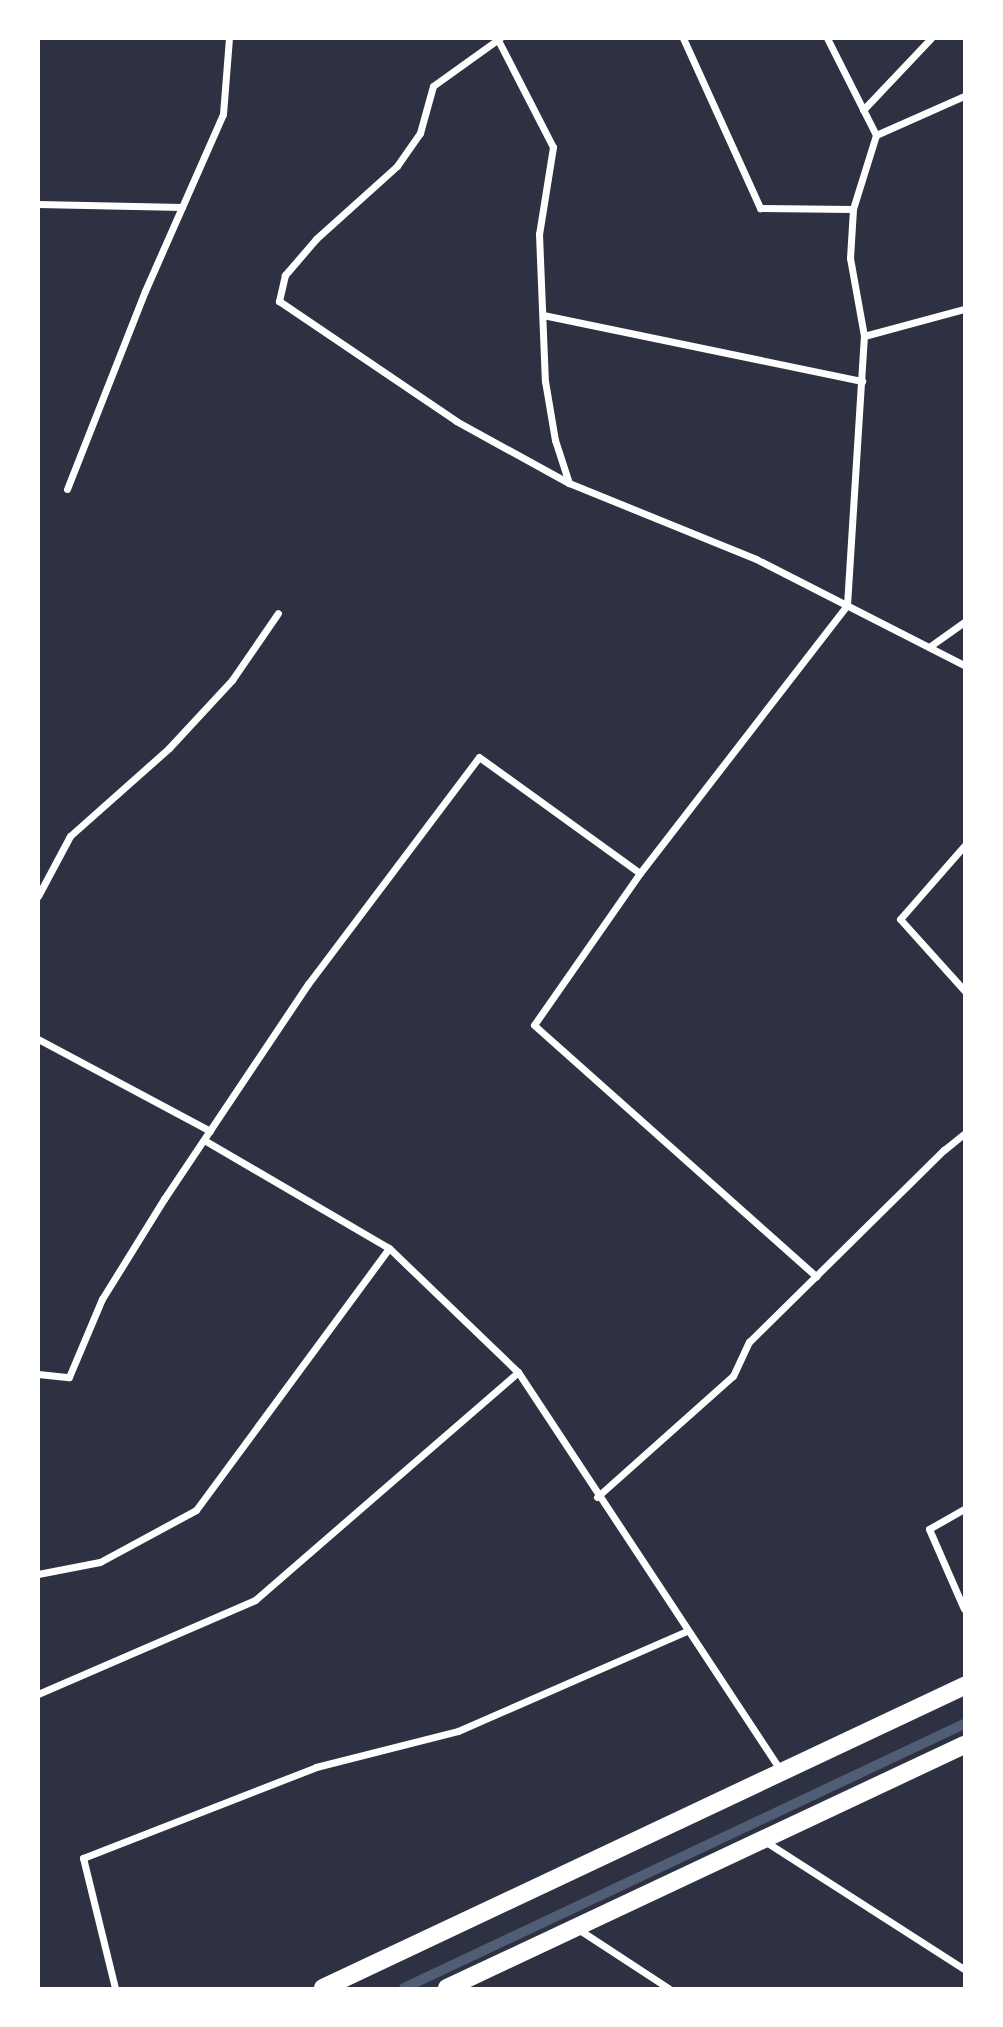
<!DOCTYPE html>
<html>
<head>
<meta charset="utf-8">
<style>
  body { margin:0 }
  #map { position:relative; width:1003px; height:2027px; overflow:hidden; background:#2d3142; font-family:Overpass,sans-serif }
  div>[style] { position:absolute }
  .stream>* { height:10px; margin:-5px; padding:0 5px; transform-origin:5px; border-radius:5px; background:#4f5d75 }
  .minor>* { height:7px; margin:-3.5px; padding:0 3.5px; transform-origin:3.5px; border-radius:3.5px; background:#fff }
  .primary>* { height:18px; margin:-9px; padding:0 9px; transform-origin:9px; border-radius:9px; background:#fff }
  span { translate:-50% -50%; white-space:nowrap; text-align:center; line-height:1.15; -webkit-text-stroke:5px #fff; paint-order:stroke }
  .frame { position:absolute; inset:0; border:40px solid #fff; pointer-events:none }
</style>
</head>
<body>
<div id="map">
  <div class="stream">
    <div style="left:404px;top:1988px;width:619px;rotate:-25.24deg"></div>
  </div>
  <div class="minor">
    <div style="left:500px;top:38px;width:82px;rotate:144.4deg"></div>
    <div style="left:433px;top:86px;width:49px;rotate:105.5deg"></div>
    <div style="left:420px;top:133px;width:40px;rotate:124.9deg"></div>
    <div style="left:397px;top:166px;width:109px;rotate:138deg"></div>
    <div style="left:316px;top:239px;width:48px;rotate:130.7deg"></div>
    <div style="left:285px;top:275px;width:27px;rotate:103deg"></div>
    <div style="left:279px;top:301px;width:214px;rotate:34.1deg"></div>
    <div style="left:456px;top:421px;width:129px;rotate:28.8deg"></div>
    <div style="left:569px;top:483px;width:202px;rotate:22.1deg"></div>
    <div style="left:756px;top:559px;width:233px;rotate:27deg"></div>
    <div style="left:683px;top:38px;width:187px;rotate:65.6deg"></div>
    <div style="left:760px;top:208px;width:93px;rotate:0.6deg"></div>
    <div style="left:827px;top:38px;width:109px;rotate:63.2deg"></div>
    <div style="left:876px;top:135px;width:77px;rotate:107.3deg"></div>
    <div style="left:853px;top:209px;width:49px;rotate:93.5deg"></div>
    <div style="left:850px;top:258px;width:79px;rotate:79.8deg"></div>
    <div style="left:498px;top:40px;width:120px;rotate:62.8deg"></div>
    <div style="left:553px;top:147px;width:88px;rotate:99.1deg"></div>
    <div style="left:539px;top:234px;width:147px;rotate:87.7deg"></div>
    <div style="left:545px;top:381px;width:60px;rotate:80.4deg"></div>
    <div style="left:555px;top:440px;width:45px;rotate:72deg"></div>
    <div style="left:863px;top:110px;width:99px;rotate:-46.6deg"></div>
    <div style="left:876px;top:135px;width:96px;rotate:-23.9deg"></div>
    <div style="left:38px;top:204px;width:144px;rotate:1.2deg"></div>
    <div style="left:543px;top:315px;width:326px;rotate:11.7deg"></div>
    <div style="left:67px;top:489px;width:213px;rotate:-68.5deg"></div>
    <div style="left:145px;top:291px;width:193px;rotate:-66.2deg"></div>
    <div style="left:223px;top:114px;width:76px;rotate:-85.5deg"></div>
    <div style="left:929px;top:647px;width:43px;rotate:-35.5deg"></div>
    <div style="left:964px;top:846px;width:97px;rotate:131.2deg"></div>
    <div style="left:900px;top:919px;width:96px;rotate:48deg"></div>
    <div style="left:640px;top:873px;width:185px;rotate:124.9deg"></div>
    <div style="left:534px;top:1025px;width:378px;rotate:41.7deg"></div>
    <div style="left:38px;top:896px;width:68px;rotate:-61.9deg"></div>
    <div style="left:70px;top:836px;width:132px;rotate:-41.6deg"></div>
    <div style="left:169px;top:748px;width:93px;rotate:-47.2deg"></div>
    <div style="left:232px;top:680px;width:81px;rotate:-55.5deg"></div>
    <div style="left:38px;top:1039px;width:195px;rotate:28.1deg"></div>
    <div style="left:204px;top:1140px;width:214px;rotate:30.3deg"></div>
    <div style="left:389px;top:1248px;width:179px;rotate:43.9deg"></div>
    <div style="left:518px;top:1372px;width:478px;rotate:56.6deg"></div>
    <div style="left:38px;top:1374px;width:31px;rotate:6deg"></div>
    <div style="left:69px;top:1377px;width:85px;rotate:-67.1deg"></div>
    <div style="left:102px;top:1299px;width:118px;rotate:-58.2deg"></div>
    <div style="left:164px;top:1199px;width:259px;rotate:-56.2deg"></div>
    <div style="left:308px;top:984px;width:284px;rotate:-53deg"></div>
    <div style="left:479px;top:757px;width:198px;rotate:35.8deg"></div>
    <div style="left:640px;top:873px;width:339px;rotate:-52.3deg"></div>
    <div style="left:847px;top:605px;width:270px;rotate:-86.4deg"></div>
    <div style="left:864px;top:336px;width:104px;rotate:-15.1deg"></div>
    <div style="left:597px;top:1497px;width:182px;rotate:-41.7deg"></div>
    <div style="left:733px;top:1376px;width:38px;rotate:-65deg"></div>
    <div style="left:749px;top:1342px;width:274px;rotate:-44.6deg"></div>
    <div style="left:944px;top:1150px;width:26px;rotate:-39deg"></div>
    <div style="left:964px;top:1509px;width:40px;rotate:150.3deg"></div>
    <div style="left:929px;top:1529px;width:87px;rotate:66.4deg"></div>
    <div style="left:38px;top:1574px;width:63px;rotate:-11deg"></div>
    <div style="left:100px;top:1562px;width:109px;rotate:-28.4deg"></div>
    <div style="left:196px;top:1510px;width:325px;rotate:-53.6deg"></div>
    <div style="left:38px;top:1694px;width:236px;rotate:-23.4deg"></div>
    <div style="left:255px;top:1600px;width:348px;rotate:-40.9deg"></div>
    <div style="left:763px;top:1840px;width:239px;rotate:32.7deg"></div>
    <div style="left:578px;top:1929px;width:108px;rotate:33.2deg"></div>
    <div style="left:115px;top:1988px;width:134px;rotate:-103.8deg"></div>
    <div style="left:83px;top:1858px;width:250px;rotate:-21.3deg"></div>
    <div style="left:316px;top:1767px;width:146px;rotate:-14.2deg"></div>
    <div style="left:458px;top:1731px;width:250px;rotate:-23.6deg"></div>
  </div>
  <div class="primary">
    <div style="left:323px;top:1988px;width:709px;rotate:-25.23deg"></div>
    <div style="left:447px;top:1988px;width:571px;rotate:-25.17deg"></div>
  </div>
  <div class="frame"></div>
</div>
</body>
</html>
